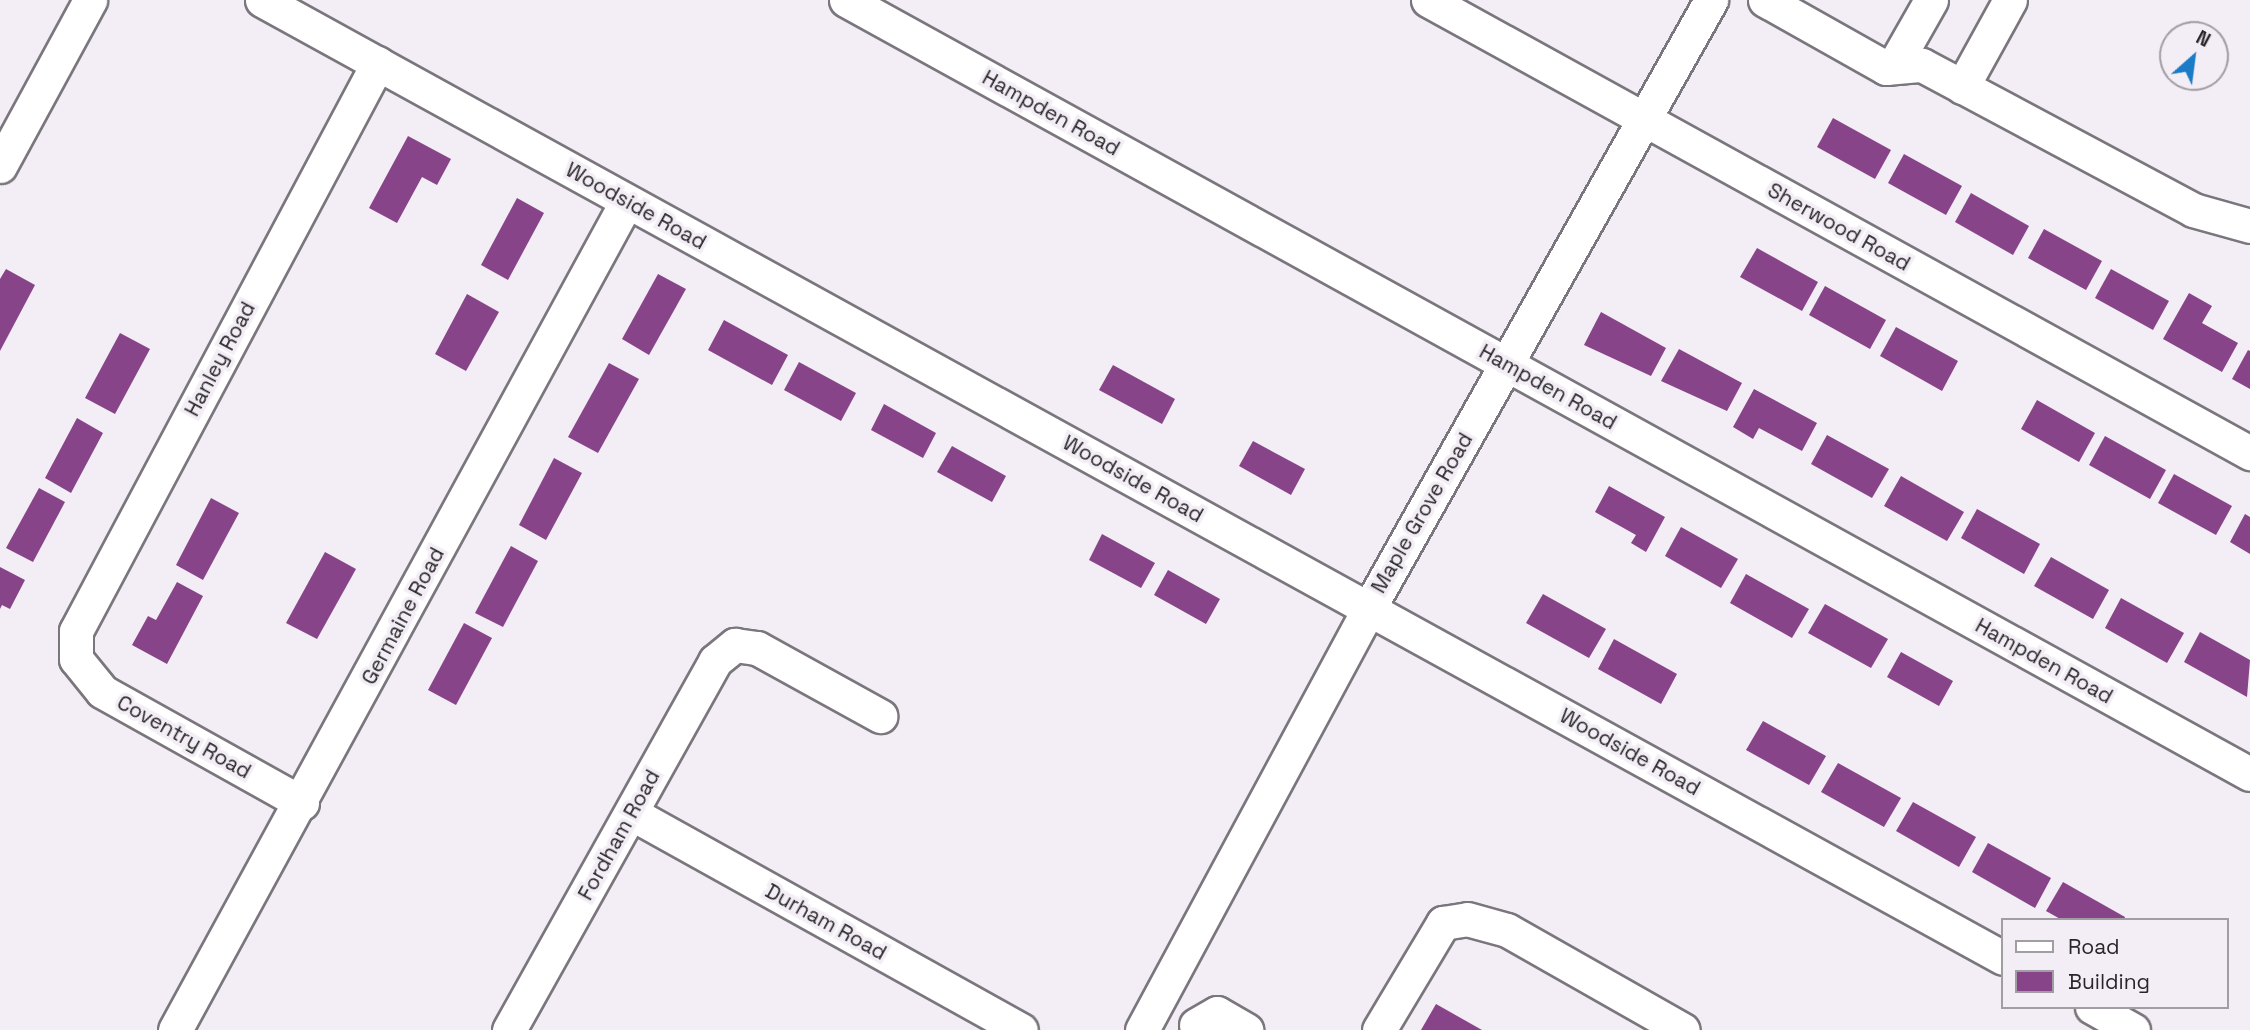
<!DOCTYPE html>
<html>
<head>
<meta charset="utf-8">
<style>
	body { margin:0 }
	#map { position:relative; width:2250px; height:1030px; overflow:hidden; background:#f3edf5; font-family:"Space Grotesk",sans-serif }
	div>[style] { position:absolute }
	.building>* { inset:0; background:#848 }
	.roads { filter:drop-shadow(2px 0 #7b767d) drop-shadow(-2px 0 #7b767d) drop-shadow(0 2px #7b767d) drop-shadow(0 -2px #7b767d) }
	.minor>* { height:33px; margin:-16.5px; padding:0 16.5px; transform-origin:16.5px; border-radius:16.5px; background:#fff }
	span { translate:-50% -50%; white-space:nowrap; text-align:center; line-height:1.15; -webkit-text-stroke:7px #f3edf5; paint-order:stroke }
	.street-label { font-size:21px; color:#282629 }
	.legend { position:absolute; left:2001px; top:918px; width:228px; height:91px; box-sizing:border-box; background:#f3edf5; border:2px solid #a29da3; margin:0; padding:9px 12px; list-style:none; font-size:21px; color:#282629 }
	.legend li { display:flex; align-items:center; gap:14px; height:35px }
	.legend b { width:35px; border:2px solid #a29da3 }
	.north { position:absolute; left:2159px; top:21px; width:70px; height:70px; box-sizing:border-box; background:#f3edf5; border:2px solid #a29da3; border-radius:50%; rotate:28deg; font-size:19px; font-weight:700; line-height:28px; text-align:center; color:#282629 }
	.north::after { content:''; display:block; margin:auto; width:24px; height:32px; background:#1c7bc7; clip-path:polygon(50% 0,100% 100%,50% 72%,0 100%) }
</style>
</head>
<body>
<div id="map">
	<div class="building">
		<div style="clip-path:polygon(1833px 118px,1891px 150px,1875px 179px,1817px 147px)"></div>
		<div style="clip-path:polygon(408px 136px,451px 159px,437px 185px,422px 177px,397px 223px,369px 208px)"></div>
		<div style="clip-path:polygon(1904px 154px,1962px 186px,1946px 215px,1888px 183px)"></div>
		<div style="clip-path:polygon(1971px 193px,2029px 226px,2013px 255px,1955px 222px)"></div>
		<div style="clip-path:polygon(517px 198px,544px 213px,508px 280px,481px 265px)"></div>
		<div style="clip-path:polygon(2044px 229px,2102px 261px,2086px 290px,2028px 258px)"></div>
		<div style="clip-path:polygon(1757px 248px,1818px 282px,1802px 311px,1740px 277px)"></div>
		<div style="clip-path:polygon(6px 269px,35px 285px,0 351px,0 279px)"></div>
		<div style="clip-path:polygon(2111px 269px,2169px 301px,2153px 330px,2095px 298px)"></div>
		<div style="clip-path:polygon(658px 274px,686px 289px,649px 355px,622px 339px)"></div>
		<div style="clip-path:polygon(1825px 286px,1886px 320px,1870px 349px,1809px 315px)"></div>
		<div style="clip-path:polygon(2189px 293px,2212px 306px,2202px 323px,2238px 343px,2222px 372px,2163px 339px)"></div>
		<div style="clip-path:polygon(467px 294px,499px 312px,466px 371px,435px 354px)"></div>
		<div style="clip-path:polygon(1601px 312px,1666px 348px,1651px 376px,1584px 345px)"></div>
		<div style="clip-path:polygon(724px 320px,788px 355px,772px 385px,708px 350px)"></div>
		<div style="clip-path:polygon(1896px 327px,1958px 361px,1942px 391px,1880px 356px)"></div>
		<div style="clip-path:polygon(120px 333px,150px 349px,115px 414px,85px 398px)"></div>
		<div style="clip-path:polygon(1679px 349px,1742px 383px,1727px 411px,1661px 381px)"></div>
		<div style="clip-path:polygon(2248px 350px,2250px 351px,2250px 389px,2232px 379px)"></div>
		<div style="clip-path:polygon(799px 362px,856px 393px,841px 421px,784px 390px)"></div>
		<div style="clip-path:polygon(609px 363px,639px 379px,598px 453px,568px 437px)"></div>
		<div style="clip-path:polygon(1113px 365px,1175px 399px,1162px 424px,1099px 390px)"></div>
		<div style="clip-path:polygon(1754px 389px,1817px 423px,1802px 451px,1759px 428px,1753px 439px,1733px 427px)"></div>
		<div style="clip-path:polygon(2037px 400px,2095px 433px,2079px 462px,2021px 429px)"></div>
		<div style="clip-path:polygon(884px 404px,936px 433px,923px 458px,871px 430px)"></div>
		<div style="clip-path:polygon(77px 418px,103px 433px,71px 493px,45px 478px)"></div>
		<div style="clip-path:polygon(1827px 435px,1889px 469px,1872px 498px,1811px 464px)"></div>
		<div style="clip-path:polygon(2105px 436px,2166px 470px,2150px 499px,2089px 465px)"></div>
		<div style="clip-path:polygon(1253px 441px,1305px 469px,1291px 495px,1239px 466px)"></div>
		<div style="clip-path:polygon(952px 446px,1006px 476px,992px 502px,937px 472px)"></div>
		<div style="clip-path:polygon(554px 458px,582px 473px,546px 540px,519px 525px)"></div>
		<div style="clip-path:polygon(2174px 474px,2232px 506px,2216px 535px,2158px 503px)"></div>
		<div style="clip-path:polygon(1901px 476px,1964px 512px,1947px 541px,1884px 506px)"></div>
		<div style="clip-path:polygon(1609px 486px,1665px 517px,1646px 552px,1631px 543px,1636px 535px,1595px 512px)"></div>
		<div style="clip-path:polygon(39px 488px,65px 502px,33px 562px,6px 548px)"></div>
		<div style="clip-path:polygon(211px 498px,239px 513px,203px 580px,176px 565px)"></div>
		<div style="clip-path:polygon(1977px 509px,2040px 544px,2024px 574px,1961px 538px)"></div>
		<div style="clip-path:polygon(2245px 514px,2250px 517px,2250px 554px,2230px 542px)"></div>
		<div style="clip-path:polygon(1681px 527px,1738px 559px,1721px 588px,1665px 556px)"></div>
		<div style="clip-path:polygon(1102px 534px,1155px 563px,1141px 588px,1089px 560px)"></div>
		<div style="clip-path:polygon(511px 546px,538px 561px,503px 627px,475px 613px)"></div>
		<div style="clip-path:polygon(325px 552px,356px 569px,317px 639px,286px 623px)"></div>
		<div style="clip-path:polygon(2051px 557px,2109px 590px,2093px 619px,2034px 586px)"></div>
		<div style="clip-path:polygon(0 567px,25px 580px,10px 609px,2px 605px,0 609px)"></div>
		<div style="clip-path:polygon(1168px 570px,1220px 599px,1206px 624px,1154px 595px)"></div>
		<div style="clip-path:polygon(1746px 574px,1809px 609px,1792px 638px,1730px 603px)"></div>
		<div style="clip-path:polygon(177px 582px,203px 596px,167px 664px,132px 645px,148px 616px,156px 620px)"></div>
		<div style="clip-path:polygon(1543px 594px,1606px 629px,1589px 658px,1526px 623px)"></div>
		<div style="clip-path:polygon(2121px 598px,2184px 633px,2167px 663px,2105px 628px)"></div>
		<div style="clip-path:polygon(1825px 604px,1888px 639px,1871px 668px,1808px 633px)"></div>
		<div style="clip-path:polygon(464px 623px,492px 638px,456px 705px,428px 690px)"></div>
		<div style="clip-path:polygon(2200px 632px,2250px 660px,2247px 697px,2184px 662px)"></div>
		<div style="clip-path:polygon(1614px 639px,1677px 674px,1661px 704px,1598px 669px)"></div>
		<div style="clip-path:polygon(1901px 652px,1953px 681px,1939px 706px,1887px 677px)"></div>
		<div style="clip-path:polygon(1763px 721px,1826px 756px,1809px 785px,1746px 750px)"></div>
		<div style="clip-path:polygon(1838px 763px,1901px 798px,1884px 827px,1821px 792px)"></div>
		<div style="clip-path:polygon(1913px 802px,1976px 837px,1959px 867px,1896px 831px)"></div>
		<div style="clip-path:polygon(1988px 843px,2051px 878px,2035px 908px,1972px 872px)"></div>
		<div style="clip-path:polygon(2063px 882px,2125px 917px,2124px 920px,2062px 920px,2046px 911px)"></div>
		<div style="clip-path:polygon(1436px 1004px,1482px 1030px,1421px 1030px)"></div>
	</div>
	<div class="roads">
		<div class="minor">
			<div style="left:262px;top:0;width:1987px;rotate:28.82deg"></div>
			<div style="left:846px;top:0;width:1603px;rotate:28.87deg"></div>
			<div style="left:1428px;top:0;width:939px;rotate:28.86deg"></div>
			<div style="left:1765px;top:0;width:139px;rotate:29.3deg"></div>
			<div style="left:1886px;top:68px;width:36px;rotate:-5deg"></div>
			<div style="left:1922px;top:65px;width:307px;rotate:28.1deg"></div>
			<div style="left:2193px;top:210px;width:59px;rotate:15.7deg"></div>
			<div style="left:1893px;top:67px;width:77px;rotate:-60.4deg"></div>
			<div style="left:1962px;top:87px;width:99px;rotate:-61.1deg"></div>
			<div style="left:0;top:166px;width:189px;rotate:-61.5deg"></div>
			<div style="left:302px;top:803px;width:229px;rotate:-150.8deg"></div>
			<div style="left:102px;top:691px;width:41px;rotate:-129.1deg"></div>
			<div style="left:76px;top:659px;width:28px;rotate:-90deg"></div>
			<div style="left:76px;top:631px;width:643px;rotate:-62deg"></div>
			<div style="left:631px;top:813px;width:446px;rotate:29.1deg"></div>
			<div style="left:2092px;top:1007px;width:47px;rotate:29.3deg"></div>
			<div style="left:1196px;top:1025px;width:24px;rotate:-30deg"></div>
			<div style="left:1217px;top:1013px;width:34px;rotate:30deg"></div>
			<div style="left:175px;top:1030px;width:944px;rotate:-61.4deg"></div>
			<div style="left:509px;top:1030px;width:423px;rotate:-60.8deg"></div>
			<div style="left:715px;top:661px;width:26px;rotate:-39deg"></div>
			<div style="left:735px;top:645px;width:22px;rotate:8deg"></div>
			<div style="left:757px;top:648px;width:141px;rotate:28.9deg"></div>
			<div style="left:1142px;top:1030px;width:479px;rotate:-61.7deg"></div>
			<div style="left:1369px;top:608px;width:698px;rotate:-60.64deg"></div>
			<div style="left:1379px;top:1030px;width:125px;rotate:-59.1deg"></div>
			<div style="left:1443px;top:923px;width:24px;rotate:-9deg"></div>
			<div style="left:1467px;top:919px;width:41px;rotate:15.4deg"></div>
			<div style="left:1507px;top:930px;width:202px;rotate:29.6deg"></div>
		</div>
	</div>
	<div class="street-label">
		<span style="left:1051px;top:113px;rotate:29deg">Hampden Road</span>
		<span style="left:636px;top:206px;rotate:29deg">Woodside Road</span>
		<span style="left:1839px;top:227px;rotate:29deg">Sherwood Road</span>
		<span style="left:220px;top:359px;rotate:-62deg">Hanley Road</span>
		<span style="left:1548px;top:387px;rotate:29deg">Hampden Road</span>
		<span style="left:1133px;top:479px;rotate:29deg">Woodside Road</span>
		<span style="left:1422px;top:513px;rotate:-60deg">Maple Grove Road</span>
		<span style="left:403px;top:616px;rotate:-62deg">Germaine Road</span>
		<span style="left:2044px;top:661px;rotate:29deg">Hampden Road</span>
		<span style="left:184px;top:737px;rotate:29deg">Coventry Road</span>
		<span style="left:1630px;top:752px;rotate:29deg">Woodside Road</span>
		<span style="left:619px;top:835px;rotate:-61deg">Fordham Road</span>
		<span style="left:826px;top:922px;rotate:29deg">Durham Road</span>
	</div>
	<ul class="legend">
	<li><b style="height:9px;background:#fff"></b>Road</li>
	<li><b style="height:19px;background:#848"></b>Building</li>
	</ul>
	<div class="north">N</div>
</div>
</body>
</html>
